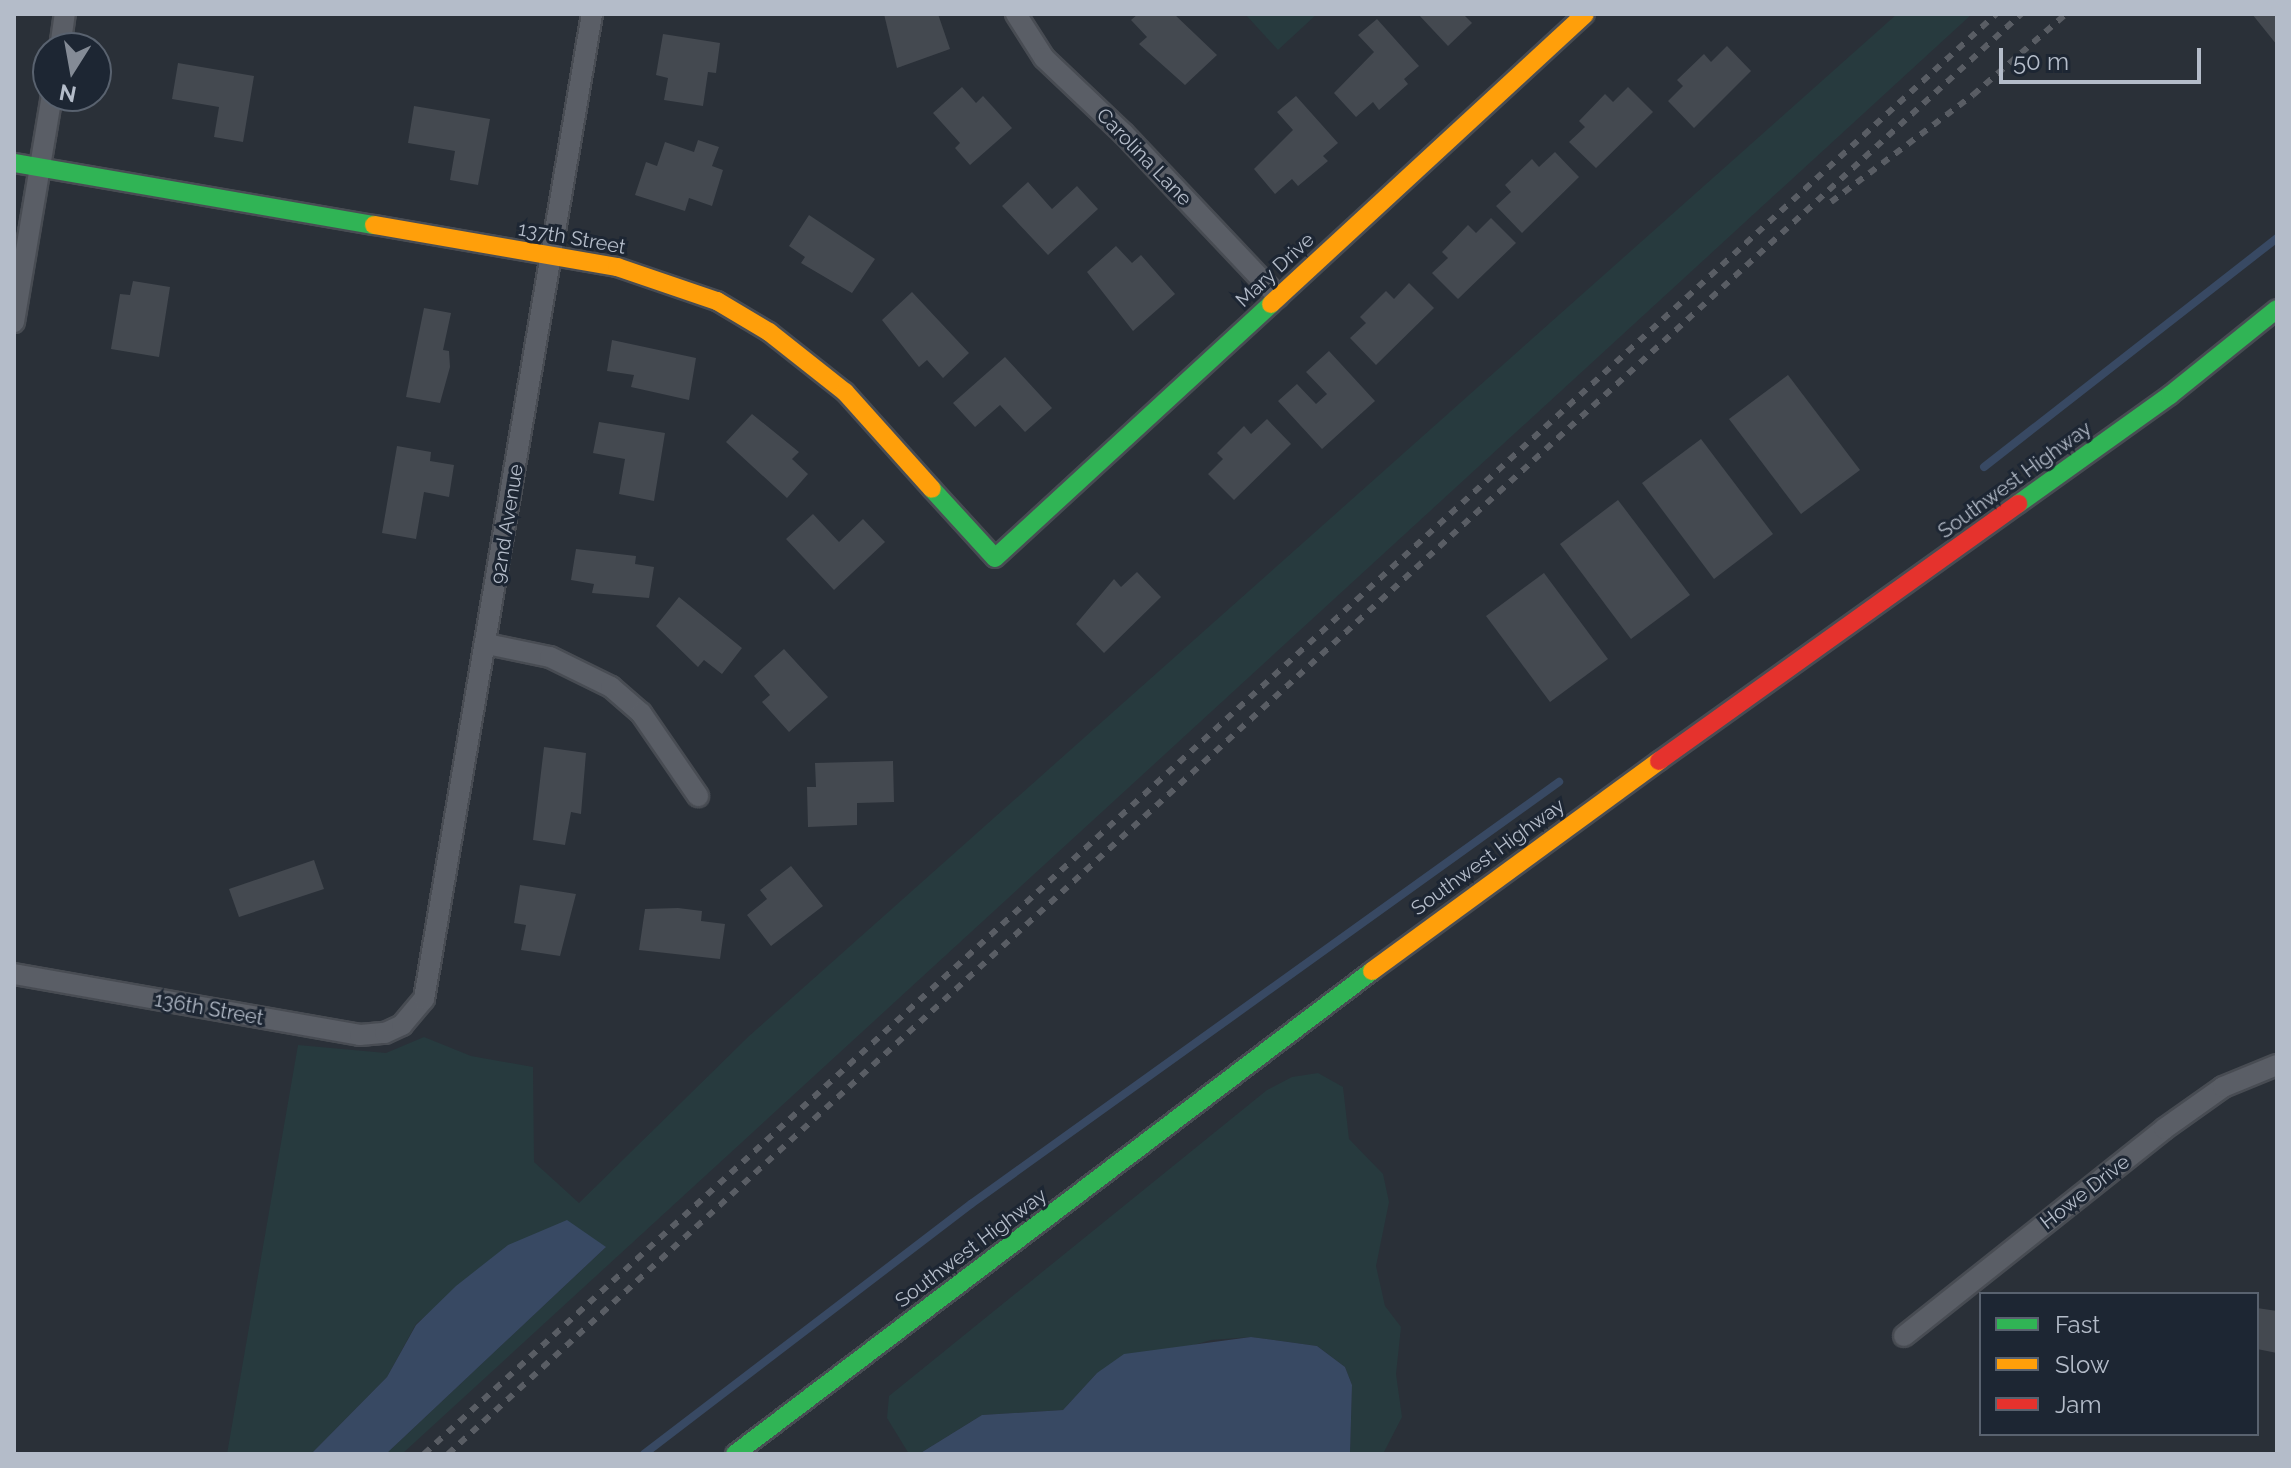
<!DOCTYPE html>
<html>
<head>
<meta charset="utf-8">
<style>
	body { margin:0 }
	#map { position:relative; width:2291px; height:1468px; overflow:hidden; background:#2a3038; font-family:Raleway,sans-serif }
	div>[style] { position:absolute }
	.green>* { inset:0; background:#273a3e }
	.water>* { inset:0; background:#384963 }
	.stream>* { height:8px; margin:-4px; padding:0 4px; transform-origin:4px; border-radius:4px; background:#384963 }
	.building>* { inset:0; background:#444950 }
	.roads { filter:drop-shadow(2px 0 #484c53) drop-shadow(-2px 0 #484c53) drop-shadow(0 2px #484c53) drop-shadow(0 -2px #484c53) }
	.street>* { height:20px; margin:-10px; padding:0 10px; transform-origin:10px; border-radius:10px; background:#5a5e66 }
	.fast>* { height:18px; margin:-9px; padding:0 9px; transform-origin:9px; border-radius:9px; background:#30b455 }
	.slow>* { height:18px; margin:-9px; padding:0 9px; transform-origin:9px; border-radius:9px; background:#ff9f0a }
	.jam>* { height:18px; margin:-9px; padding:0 9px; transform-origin:9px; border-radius:9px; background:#e5322d }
	.rail>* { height:6px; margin-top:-3px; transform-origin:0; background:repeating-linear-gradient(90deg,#595d64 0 8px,transparent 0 16px) }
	span { translate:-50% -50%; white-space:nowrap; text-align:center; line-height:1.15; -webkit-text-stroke:6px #1d2633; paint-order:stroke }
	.street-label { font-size:20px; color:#b4bcc9 }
	.frame { position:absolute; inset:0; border:16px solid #b4bcc9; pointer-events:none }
	.legend { position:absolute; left:1979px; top:1292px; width:280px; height:144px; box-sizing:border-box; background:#1d2633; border:2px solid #59626f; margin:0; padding:10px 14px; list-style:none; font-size:24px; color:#b4bcc9 }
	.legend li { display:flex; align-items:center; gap:16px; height:40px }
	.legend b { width:40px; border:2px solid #59626f }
	.north { position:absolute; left:32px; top:32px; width:80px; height:80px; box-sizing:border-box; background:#1d2633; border:2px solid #59626f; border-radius:50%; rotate:191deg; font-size:22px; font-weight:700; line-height:32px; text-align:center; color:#b4bcc9 }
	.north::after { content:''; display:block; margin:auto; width:28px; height:36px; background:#848b96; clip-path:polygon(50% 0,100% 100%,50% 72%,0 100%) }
	.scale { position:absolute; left:1999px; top:48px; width:202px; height:36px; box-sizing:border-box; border:4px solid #b4bcc9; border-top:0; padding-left:10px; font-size:24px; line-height:28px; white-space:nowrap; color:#b4bcc9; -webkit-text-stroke:6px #1d2633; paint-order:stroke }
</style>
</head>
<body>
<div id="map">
	<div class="green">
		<div style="clip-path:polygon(1245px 14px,1317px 14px,1278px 50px)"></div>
		<div style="clip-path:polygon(1897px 14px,1972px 14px,402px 1454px,386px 1454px,605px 1248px,508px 1245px,416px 1324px,387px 1377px,311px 1454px,227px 1454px,298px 1045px,386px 1053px,424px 1037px,471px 1056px,533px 1067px,534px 1162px,579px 1203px,748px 1037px)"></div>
		<div style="clip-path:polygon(1318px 1073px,1343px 1087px,1349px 1139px,1383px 1174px,1389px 1202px,1376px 1266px,1385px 1306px,1401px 1327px,1396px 1374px,1402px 1417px,1383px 1454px,1350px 1454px,1352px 1385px,1345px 1367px,1317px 1346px,1251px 1337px,1211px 1340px,1097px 1373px,1063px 1410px,982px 1415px,919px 1454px,909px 1454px,887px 1418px,889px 1396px,1267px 1090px,1292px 1077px)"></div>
	</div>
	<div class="water">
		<div style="clip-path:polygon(567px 1220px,606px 1247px,386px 1454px,311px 1454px,387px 1377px,416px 1325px,456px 1286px,508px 1245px)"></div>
		<div style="clip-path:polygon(1251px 1337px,1317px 1346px,1345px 1367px,1352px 1385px,1350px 1454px,919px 1454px,982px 1415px,1063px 1410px,1097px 1373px,1124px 1354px)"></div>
	</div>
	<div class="stream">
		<div style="left:1984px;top:467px;width:372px;rotate:-38deg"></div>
		<div style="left:644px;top:1454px;width:412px;rotate:-37.4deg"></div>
		<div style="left:971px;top:1204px;width:724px;rotate:-35.67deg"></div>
	</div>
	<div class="building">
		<div style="clip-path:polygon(884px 14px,938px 14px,950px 49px,897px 68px)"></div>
		<div style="clip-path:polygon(1138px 14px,1174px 14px,1217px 55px,1185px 85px,1139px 44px,1147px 37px,1131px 20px)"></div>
		<div style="clip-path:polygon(1418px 14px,1463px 14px,1472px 23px,1448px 46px)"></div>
		<div style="clip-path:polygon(2252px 14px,2277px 14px,2277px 45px)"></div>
		<div style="clip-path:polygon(1377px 19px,1419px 66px,1404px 79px,1408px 84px,1379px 110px,1373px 102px,1356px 117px,1334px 93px,1374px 52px,1358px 35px)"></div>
		<div style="clip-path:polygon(663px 34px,720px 43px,716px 73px,708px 72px,703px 106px,664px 100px,668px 78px,656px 75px)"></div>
		<div style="clip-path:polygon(1727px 46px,1751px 71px,1694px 128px,1668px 101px,1683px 86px,1677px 80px,1704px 54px,1711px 62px)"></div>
		<div style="clip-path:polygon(178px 63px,254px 76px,243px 142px,214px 137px,219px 107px,172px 99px)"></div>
		<div style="clip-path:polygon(962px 87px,976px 103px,983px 96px,1012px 128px,970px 165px,955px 148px,960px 143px,933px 113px)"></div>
		<div style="clip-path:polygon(1628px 87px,1653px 112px,1596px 168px,1569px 142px,1585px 127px,1579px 121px,1605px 94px,1613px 102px)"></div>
		<div style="clip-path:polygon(1296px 96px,1338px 143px,1323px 156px,1328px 161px,1298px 186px,1292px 179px,1275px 194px,1254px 169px,1293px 130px,1277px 112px)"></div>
		<div style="clip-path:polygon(414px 106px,490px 119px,478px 185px,450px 180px,455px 151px,408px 143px)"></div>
		<div style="clip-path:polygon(698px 140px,719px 147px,712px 166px,723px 170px,712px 206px,689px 198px,685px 211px,635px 195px,646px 162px,657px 166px,665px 142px,694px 152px)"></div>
		<div style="clip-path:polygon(1555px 152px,1579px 177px,1522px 233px,1496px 206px,1511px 192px,1505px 185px,1532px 159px,1539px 167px)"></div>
		<div style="clip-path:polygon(1028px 182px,1052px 209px,1077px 186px,1098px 209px,1048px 255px,1002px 206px)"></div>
		<div style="clip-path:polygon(809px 215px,875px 259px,852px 293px,801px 263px,805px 257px,789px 246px)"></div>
		<div style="clip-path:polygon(1491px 218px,1516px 243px,1458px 299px,1432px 273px,1448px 258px,1442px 252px,1468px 225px,1476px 233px)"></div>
		<div style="clip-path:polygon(1116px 246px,1132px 263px,1141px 255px,1175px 294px,1133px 331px,1087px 272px)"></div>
		<div style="clip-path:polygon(133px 281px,170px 287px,159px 357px,111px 349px,120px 294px,130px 295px)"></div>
		<div style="clip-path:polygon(1409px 283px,1434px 308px,1376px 365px,1350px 338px,1366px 323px,1360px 317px,1386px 291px,1394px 299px)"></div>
		<div style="clip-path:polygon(912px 292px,969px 353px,943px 378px,927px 360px,919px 367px,882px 320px)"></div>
		<div style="clip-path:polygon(424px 308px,451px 313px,443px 350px,449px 351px,450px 367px,440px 403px,406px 397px)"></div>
		<div style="clip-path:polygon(612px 340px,696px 358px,689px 400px,631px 387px,634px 375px,607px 371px)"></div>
		<div style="clip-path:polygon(1329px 351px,1375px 401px,1322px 449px,1278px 401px,1297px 384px,1316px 404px,1327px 394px,1306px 372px)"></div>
		<div style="clip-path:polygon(1005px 357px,1052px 408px,1025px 432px,1000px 405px,975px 427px,953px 403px)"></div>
		<div style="clip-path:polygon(1788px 375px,1860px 470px,1801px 514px,1729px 419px)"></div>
		<div style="clip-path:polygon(752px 414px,799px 452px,792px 459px,808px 474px,787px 498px,726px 442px)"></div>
		<div style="clip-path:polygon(1267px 419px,1291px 444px,1234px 500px,1208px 474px,1223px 459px,1217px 453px,1244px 426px,1251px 434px)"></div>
		<div style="clip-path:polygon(599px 422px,665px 433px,654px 501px,619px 494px,625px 459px,593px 453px)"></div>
		<div style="clip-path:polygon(1701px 439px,1773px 534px,1714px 579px,1642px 483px)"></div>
		<div style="clip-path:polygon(397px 446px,431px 452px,430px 461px,454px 465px,449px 497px,424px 492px,416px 539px,382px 533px)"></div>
		<div style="clip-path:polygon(1618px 500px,1690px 595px,1631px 639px,1560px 544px)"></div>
		<div style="clip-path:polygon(813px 514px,839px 542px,863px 519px,885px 542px,834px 590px,786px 539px)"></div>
		<div style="clip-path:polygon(576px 549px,636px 556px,635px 564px,654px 567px,649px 598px,592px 593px,594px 584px,571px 580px)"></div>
		<div style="clip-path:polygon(1137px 572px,1161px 597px,1104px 653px,1076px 624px,1114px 579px,1121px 587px)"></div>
		<div style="clip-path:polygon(1544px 573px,1608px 659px,1550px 702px,1486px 616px)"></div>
		<div style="clip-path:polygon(679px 597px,742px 648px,722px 674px,704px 660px,698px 667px,656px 626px)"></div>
		<div style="clip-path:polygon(784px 649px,828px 697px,789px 732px,762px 702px,770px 695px,754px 676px)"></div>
		<div style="clip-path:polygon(544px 747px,586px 753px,581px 814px,571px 812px,565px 845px,533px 840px)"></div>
		<div style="clip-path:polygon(893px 761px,894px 802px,857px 803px,857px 825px,808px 827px,807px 787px,816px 787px,815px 763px)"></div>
		<div style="clip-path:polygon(314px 860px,324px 889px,239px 917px,229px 889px)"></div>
		<div style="clip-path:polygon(791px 866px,823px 906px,771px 946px,747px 915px,767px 899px,760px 890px)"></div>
		<div style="clip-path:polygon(520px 885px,576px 894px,560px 956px,521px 950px,526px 925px,514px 923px)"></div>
		<div style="clip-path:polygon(678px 908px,702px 911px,701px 921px,725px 924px,720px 959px,639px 950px,645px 909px)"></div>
		<div style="clip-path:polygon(2257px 1308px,2277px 1311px,2277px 1353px,2257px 1349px)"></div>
	</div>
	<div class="roads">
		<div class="street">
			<div style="left:1016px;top:14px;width:52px;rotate:57.5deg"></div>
			<div style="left:1044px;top:58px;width:110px;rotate:43.5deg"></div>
			<div style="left:1124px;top:134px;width:224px;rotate:46.6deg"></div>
			<div style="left:60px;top:48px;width:34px;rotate:-82deg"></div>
			<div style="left:14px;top:322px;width:229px;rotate:-80.5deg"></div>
			<div style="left:487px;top:644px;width:64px;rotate:11.7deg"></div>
			<div style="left:550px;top:657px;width:68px;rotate:26.2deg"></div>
			<div style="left:611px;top:687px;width:40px;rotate:41deg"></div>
			<div style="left:641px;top:713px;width:101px;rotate:55.5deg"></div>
			<div style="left:14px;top:974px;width:351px;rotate:10deg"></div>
			<div style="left:360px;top:1035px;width:25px;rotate:-5deg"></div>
			<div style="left:385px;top:1033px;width:19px;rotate:-25deg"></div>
			<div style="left:402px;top:1025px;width:34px;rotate:-50deg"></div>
			<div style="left:424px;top:999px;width:999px;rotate:-80.32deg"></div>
			<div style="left:1904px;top:1336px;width:332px;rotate:-38.5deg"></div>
			<div style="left:2164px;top:1129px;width:72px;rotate:-35.4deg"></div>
			<div style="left:2223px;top:1087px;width:58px;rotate:-22.2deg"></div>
		</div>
		<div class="fast">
			<div style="left:14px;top:163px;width:365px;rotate:9.8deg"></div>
			<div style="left:932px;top:489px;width:93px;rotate:47.6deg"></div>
			<div style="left:995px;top:558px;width:375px;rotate:-42.6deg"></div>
			<div style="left:2018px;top:504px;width:187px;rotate:-35.6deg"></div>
			<div style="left:2170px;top:395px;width:137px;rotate:-38.8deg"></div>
			<div style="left:735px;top:1454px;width:799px;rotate:-37.17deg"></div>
		</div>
		<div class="slow">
			<div style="left:374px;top:225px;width:247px;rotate:9.8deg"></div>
			<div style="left:617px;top:267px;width:106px;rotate:18.8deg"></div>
			<div style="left:717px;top:301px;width:61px;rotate:30.8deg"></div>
			<div style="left:769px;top:332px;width:97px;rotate:38.3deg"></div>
			<div style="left:845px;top:392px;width:130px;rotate:48.1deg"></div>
			<div style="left:1271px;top:304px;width:427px;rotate:-42.7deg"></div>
			<div style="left:1372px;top:971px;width:356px;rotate:-36.2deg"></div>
		</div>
		<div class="jam">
			<div style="left:1659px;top:761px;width:442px;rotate:-35.6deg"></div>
		</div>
	</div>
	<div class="rail">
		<div style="left:1831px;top:202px;width:178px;rotate:-37deg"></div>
		<div style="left:1973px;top:95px;width:123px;rotate:-41.1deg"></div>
		<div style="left:424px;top:1454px;width:2132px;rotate:-42.49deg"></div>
		<div style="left:448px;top:1454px;width:2133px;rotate:-42.47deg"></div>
	</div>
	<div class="street-label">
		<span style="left:1144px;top:157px;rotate:46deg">Carolina Lane</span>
		<span style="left:572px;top:238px;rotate:10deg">137th Street</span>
		<span style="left:1275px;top:270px;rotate:-43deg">Mary Drive</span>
		<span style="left:2015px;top:480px;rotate:-36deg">Southwest Highway</span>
		<span style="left:507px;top:524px;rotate:-81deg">92nd Avenue</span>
		<span style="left:1488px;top:857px;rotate:-36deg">Southwest Highway</span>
		<span style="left:209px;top:1009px;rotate:10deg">136th Street</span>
		<span style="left:2085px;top:1192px;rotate:-38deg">Howe Drive</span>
		<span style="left:971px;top:1248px;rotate:-37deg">Southwest Highway</span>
	</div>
	<div class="frame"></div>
	<ul class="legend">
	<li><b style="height:10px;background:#30b455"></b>Fast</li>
	<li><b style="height:10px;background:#ff9f0a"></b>Slow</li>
	<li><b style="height:10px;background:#e5322d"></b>Jam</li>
	</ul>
	<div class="north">N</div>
	<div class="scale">50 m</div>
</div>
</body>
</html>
